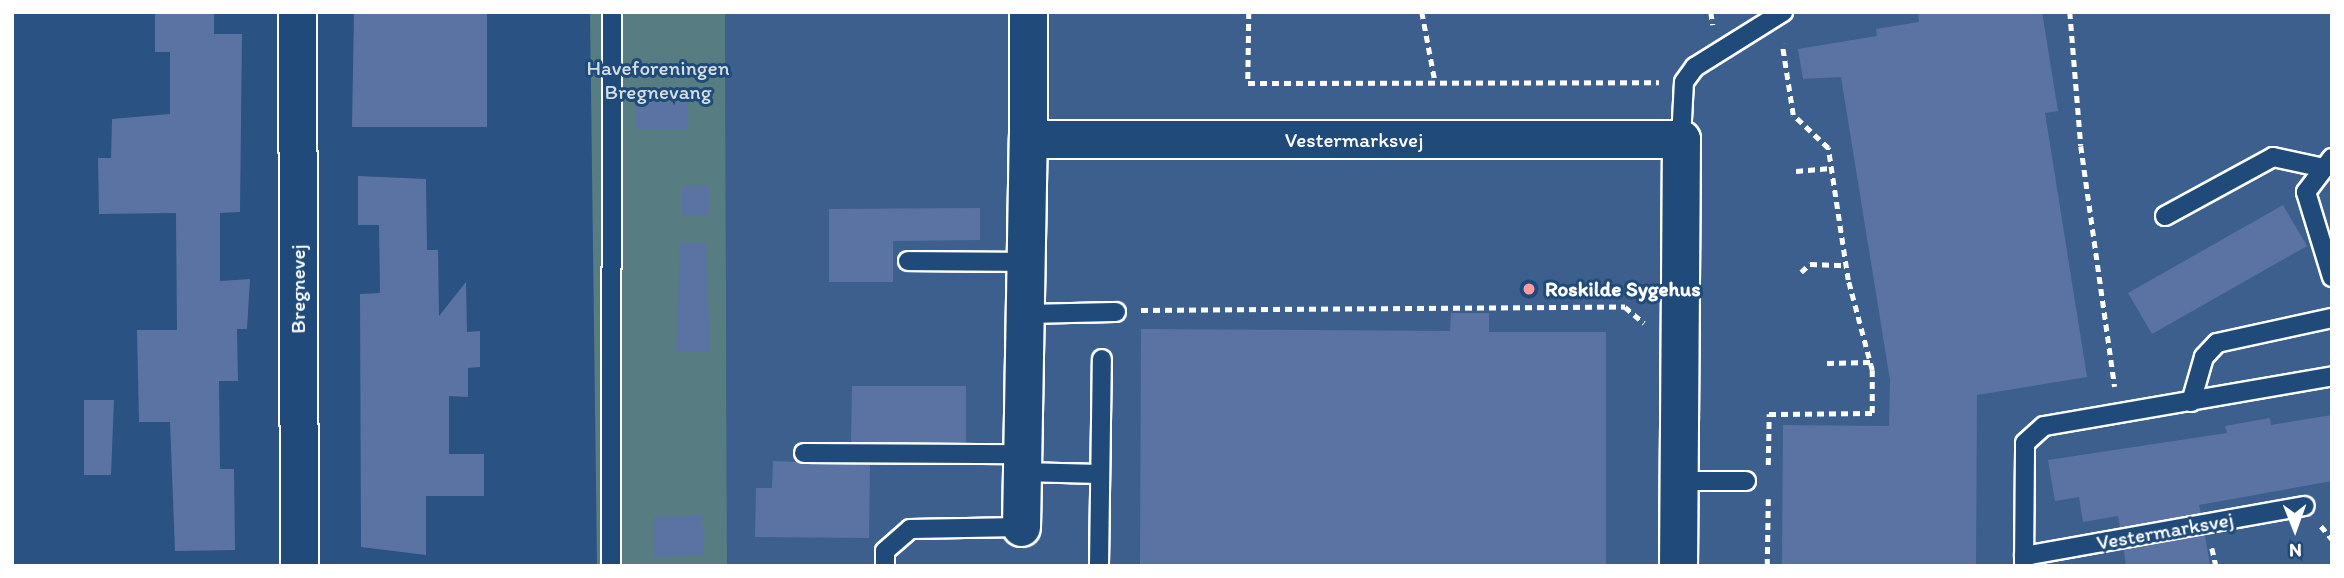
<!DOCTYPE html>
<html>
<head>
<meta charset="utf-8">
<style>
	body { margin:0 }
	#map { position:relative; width:2344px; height:578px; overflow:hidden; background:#2a5282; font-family:Itim,sans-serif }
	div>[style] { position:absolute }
	.built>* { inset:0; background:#3d5f8e }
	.green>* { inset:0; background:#577c81 }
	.building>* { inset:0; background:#5b73a3 }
	.path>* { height:4.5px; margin-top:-2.25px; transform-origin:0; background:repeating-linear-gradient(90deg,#fff 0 7px,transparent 0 12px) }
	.roads { filter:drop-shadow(2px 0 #fff) drop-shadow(-2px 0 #fff) drop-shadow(0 2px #fff) drop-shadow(0 -2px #fff) }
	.lane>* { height:18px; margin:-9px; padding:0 9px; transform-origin:9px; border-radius:9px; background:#1f4a7a }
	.street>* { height:37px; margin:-18.5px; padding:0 18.5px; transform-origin:18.5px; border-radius:18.5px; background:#1f4a7a }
	.dots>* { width:19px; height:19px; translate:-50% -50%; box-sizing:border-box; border:4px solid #1f4a7a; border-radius:50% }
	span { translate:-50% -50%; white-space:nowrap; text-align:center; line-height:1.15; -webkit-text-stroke:6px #1f4a7a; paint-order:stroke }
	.park-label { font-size:21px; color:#d5dee0 }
	.street-label { font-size:21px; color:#fff }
	.poi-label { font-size:21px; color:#fff; font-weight:700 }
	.left { translate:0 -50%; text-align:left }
	.frame { position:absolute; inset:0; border:14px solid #fff; pointer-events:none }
	.north { position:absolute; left:2260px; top:494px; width:70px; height:70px; -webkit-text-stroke:5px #1f4a7a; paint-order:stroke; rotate:179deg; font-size:19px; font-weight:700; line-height:28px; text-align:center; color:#fff }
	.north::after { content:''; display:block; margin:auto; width:24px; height:32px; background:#fff; clip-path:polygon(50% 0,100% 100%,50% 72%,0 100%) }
</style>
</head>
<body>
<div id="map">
	<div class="built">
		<div style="clip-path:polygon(725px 12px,2332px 12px,2332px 566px,727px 566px)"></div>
	</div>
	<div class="green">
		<div style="clip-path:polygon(590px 12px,725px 12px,727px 566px,597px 566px)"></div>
	</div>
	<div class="building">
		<div style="clip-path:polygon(155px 12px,214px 12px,214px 34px,242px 34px,240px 212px,220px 213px,220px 281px,250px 279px,247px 329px,237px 329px,238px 381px,219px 381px,220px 469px,234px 469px,235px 550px,175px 551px,170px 422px,139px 422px,137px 330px,177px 330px,176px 213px,99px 214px,98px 158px,111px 158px,112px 119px,170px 114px,170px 52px,155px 52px)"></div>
		<div style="clip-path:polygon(354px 12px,487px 12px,487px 127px,352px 127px)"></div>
		<div style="clip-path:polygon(1918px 12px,2042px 12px,2058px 111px,2045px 113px,2087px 377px,1977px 395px,1976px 566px,1782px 566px,1783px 425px,1889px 426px,1890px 380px,1841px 77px,1803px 79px,1798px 49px,1877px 36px,1876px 29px,1919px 22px)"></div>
		<div style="clip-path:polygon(636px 102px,688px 102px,688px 129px,636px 129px)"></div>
		<div style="clip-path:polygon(358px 176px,426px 179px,427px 250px,438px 250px,439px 316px,466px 282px,467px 332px,480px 331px,480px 367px,468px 368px,468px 397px,449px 396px,449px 454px,484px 454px,484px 496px,426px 496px,426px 555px,361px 547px,360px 294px,380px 293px,379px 225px,358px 225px)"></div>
		<div style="clip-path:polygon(682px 186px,709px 186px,709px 215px,682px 216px)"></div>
		<div style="clip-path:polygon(2283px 205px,2307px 246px,2152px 334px,2128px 293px)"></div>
		<div style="clip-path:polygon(980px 208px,980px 240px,893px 241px,893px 282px,829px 282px,829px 209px)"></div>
		<div style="clip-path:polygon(680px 243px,706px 243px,710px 351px,676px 351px)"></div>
		<div style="clip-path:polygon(1451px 313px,1489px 313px,1489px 332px,1606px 332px,1606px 566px,1140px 566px,1141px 329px,1450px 331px)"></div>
		<div style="clip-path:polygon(852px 386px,966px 386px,966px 442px,851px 442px)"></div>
		<div style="clip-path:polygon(84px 400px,114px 400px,111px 475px,84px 475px)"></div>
		<div style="clip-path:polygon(2332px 415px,2332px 481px,2199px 505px,2201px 513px,2120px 527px,2118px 516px,2083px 522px,2079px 497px,2055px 501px,2048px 460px,2227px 433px,2225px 426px,2270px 418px,2271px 425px)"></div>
		<div style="clip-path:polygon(773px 461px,870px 465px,869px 538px,755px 537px,756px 488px,772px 488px)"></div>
		<div style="clip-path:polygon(702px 515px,704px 555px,654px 557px,653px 517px)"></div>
		<div style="clip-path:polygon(2205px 535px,2210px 566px,2126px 566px,2124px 550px)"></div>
	</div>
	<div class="path">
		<div style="left:1249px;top:12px;width:71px;rotate:90.8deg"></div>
		<div style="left:1248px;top:83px;width:411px;rotate:-0.1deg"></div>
		<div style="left:1422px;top:12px;width:70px;rotate:79.3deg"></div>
		<div style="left:1711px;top:12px;width:13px;rotate:81deg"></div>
		<div style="left:2070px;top:12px;width:134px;rotate:85.3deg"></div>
		<div style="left:2081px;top:146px;width:243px;rotate:82deg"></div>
		<div style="left:1796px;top:171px;width:35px;rotate:-5deg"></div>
		<div style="left:1801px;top:272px;width:12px;rotate:-42deg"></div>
		<div style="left:1810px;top:264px;width:35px;rotate:2deg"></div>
		<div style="left:1141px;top:310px;width:484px;rotate:-0.4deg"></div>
		<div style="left:1625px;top:307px;width:25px;rotate:40deg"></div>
		<div style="left:1827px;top:363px;width:43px;rotate:-1.3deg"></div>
		<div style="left:1768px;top:465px;width:51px;rotate:-88.9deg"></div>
		<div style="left:1769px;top:414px;width:103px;rotate:-0.6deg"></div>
		<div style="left:1872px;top:413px;width:43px;rotate:-90deg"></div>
		<div style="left:1872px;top:370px;width:93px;rotate:-104.9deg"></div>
		<div style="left:1848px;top:280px;width:134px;rotate:-98.6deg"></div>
		<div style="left:1828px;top:148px;width:48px;rotate:-136.7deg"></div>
		<div style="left:1793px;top:115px;width:72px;rotate:-98.8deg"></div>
		<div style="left:2321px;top:526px;width:17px;rotate:50deg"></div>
		<div style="left:2212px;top:548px;width:18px;rotate:77deg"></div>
		<div style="left:1767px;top:566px;width:67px;rotate:-89.1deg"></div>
	</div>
	<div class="roads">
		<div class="lane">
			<div style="left:1681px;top:139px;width:57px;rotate:-87deg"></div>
			<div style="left:1684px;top:82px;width:19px;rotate:-54deg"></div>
			<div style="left:1695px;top:67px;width:104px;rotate:-32deg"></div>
			<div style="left:2332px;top:158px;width:43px;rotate:127.4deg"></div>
			<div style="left:2306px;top:192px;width:89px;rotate:73deg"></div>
			<div style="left:2165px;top:216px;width:123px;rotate:-28.6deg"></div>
			<div style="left:2273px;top:157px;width:52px;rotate:12.2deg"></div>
			<div style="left:908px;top:261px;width:118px;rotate:0.5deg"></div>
			<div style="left:1026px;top:314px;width:90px;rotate:-1.3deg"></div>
			<div style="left:2191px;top:402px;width:47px;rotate:-73.9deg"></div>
			<div style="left:2204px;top:357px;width:19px;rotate:-47deg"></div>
			<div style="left:2217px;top:343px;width:118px;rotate:-12.3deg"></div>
			<div style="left:804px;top:453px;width:219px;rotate:0.3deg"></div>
			<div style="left:1022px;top:472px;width:78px;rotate:1.5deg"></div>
			<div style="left:1679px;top:481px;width:67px"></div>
			<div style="left:2024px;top:556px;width:285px;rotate:-10.1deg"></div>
			<div style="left:1099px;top:565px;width:206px;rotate:-89.2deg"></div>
			<div style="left:611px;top:566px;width:554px;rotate:-89.9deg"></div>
			<div style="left:885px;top:566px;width:15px;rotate:-90deg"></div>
			<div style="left:885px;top:551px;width:33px;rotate:-41deg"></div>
			<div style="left:910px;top:529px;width:111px;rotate:-1deg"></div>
			<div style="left:2024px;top:566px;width:123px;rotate:-89.5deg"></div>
			<div style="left:2025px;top:443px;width:25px;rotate:-42deg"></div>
			<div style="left:2044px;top:426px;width:292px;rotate:-9.8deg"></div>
		</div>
		<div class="street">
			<div style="left:297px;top:12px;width:554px;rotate:89.79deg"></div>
			<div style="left:1028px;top:12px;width:127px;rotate:90deg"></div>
			<div style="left:1028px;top:139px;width:653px"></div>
			<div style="left:1681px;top:139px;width:427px;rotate:90.4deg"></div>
			<div style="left:1021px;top:527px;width:388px;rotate:-89deg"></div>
		</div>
	</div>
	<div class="dots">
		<div style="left:1529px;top:289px;background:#ff9aa2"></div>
	</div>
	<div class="park-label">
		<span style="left:658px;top:80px">Haveforeningen<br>Bregnevang</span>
	</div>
	<div class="street-label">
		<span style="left:1354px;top:140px">Vestermarksvej</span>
		<span style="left:298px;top:289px;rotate:-90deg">Bregnevej</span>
		<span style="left:2165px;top:531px;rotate:-10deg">Vestermarksvej</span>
	</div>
	<div class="poi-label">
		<span class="left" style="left:1545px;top:289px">Roskilde Sygehus</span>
	</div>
	<div class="frame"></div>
	<div class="north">N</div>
</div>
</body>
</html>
